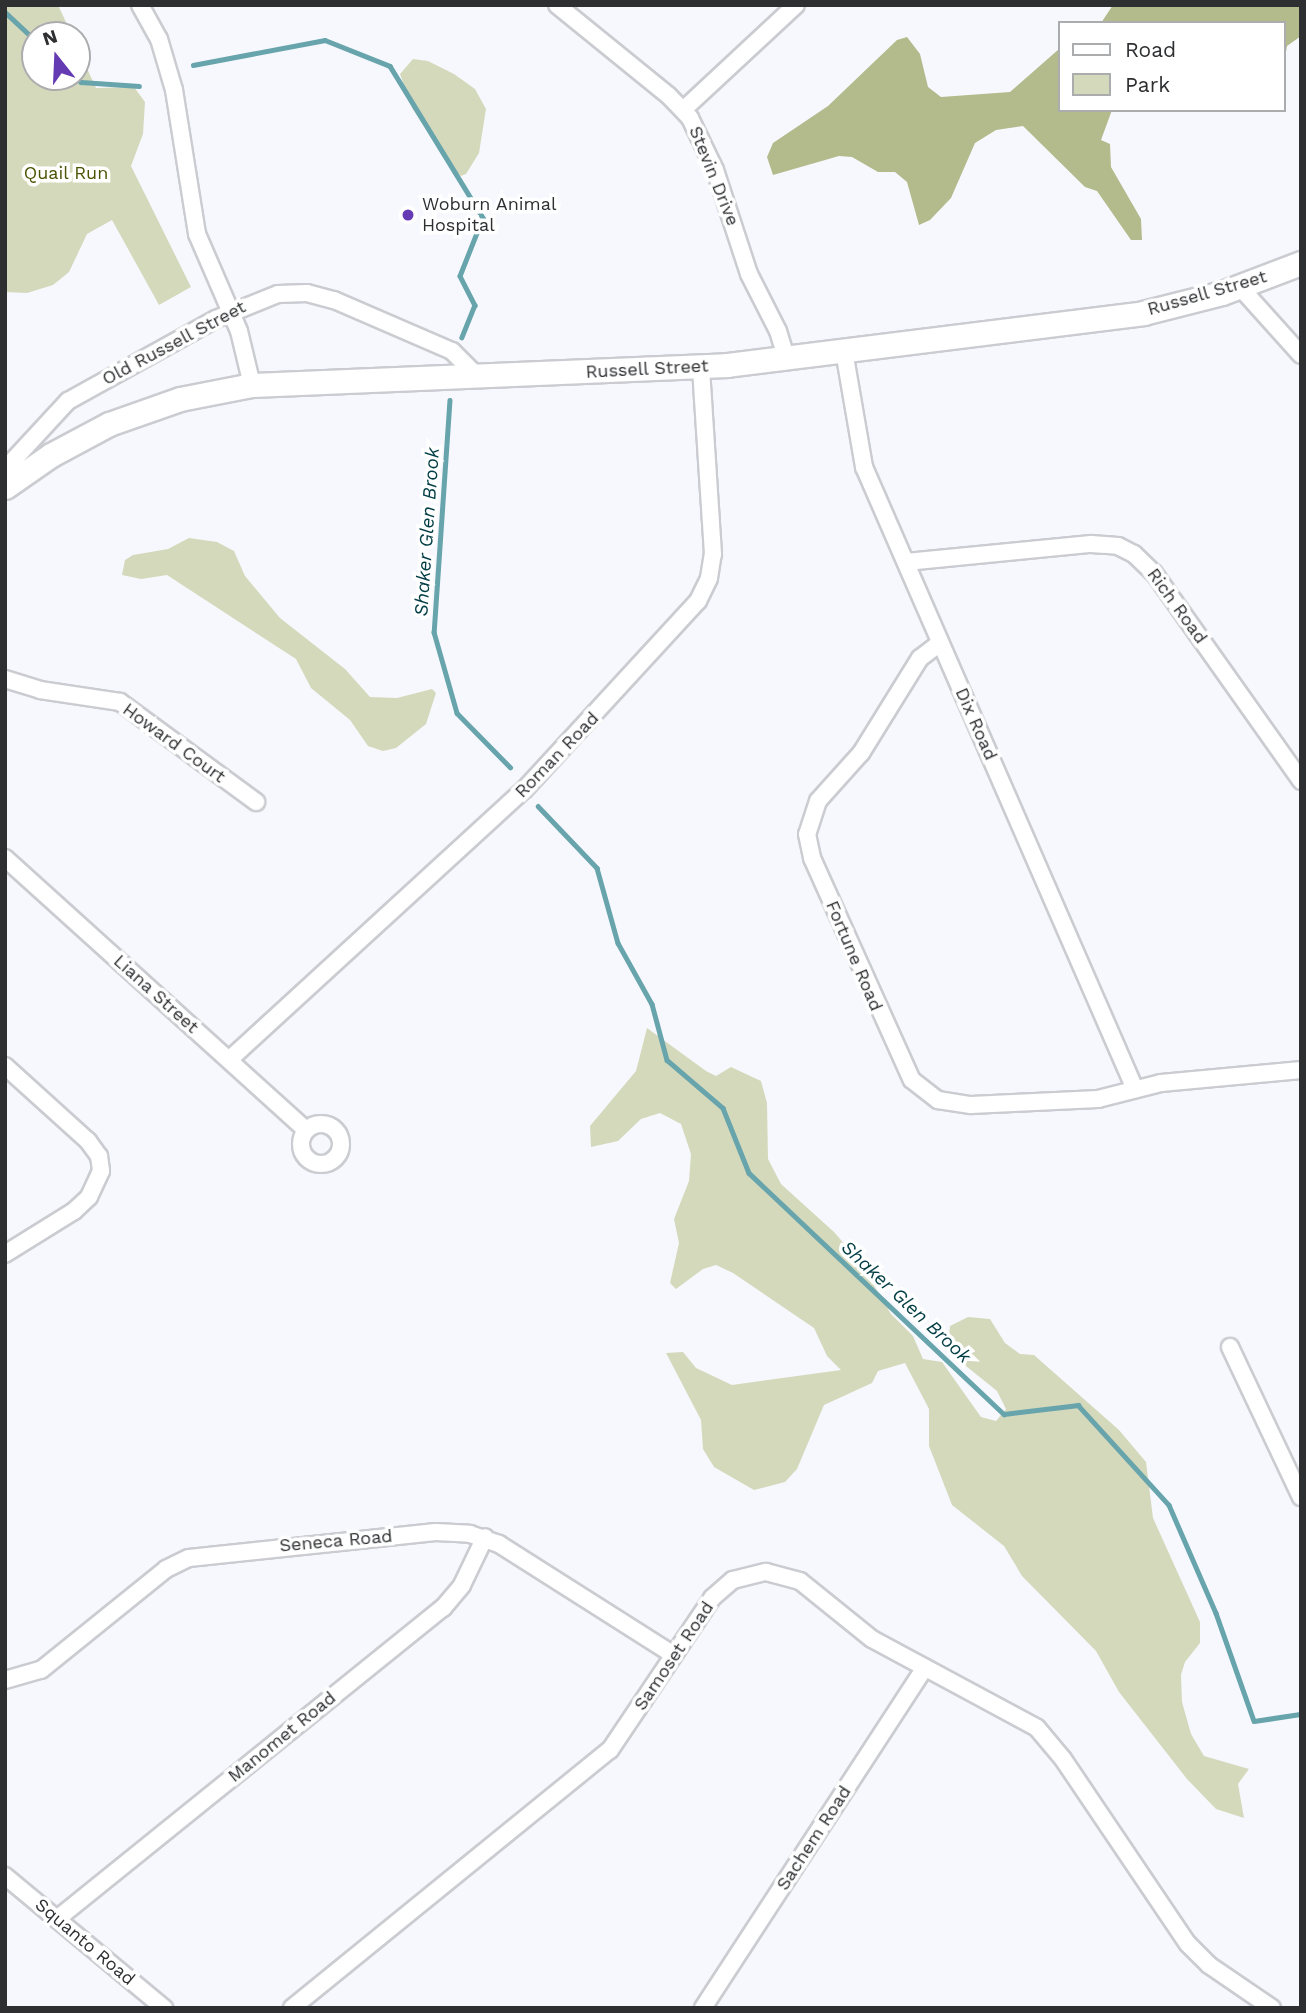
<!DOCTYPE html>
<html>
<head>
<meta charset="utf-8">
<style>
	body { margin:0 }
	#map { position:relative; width:1306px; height:2013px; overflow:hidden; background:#f7f8fd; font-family:"Work Sans",sans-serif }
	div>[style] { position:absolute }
	.green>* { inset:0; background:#d4d9bc }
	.forest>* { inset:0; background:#b3ba8c }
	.stream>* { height:4.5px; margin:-2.25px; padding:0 2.25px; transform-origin:2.25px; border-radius:2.25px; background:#67a4ac }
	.roads { filter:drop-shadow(2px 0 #cbccd1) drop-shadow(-2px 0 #cbccd1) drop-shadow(0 2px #cbccd1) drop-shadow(0 -2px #cbccd1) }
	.street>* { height:16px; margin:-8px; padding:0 8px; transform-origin:8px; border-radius:8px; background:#fff }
	.street>.ring { margin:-8px; padding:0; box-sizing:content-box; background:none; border:16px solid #fff; border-radius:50% }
	.secondary>* { height:23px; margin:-11.5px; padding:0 11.5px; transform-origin:11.5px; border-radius:11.5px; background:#fff }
	.dots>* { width:19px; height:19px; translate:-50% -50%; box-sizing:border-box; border:4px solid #fff; border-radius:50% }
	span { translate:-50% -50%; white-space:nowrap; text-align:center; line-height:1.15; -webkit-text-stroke:7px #fff; paint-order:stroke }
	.park-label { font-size:18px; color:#4c5303 }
	.street-label { font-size:18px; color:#2e2f31 }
	.poi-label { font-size:18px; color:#2e2f31 }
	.left { translate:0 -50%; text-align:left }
	.water-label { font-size:19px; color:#003d44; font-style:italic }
	.frame { position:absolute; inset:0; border:7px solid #2e2f31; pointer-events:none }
	.legend { position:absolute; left:1058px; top:21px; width:228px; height:91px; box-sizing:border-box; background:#fff; border:2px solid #abacad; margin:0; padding:9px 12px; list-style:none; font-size:21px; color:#2e2f31 }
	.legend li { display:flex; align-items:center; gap:14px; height:35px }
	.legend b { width:35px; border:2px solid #abacad }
	.north { position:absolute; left:21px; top:21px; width:70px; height:70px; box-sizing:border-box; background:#fff; border:2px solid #abacad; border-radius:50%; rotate:342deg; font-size:19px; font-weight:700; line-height:28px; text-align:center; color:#2e2f31 }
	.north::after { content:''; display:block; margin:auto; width:24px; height:32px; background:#643bb3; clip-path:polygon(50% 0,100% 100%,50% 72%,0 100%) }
</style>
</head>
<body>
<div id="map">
	<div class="green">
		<div style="clip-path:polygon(5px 5px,58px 5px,72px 35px,35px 35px,35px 77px,77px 77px,77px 47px,96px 88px,134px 87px,145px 102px,143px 134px,131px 166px,191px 287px,159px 305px,112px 220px,87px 234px,69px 272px,53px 285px,27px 293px,5px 292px)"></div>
		<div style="clip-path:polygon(413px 59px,428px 61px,454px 74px,475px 89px,486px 109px,479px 153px,466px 174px,461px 176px,450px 166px,412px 108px,400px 74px)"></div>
		<div style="clip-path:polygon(189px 538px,217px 542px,234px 551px,245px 576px,280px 618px,345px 669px,370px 697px,397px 698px,432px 689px,436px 693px,426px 724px,396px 748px,383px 751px,368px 746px,350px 720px,311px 688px,296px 659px,167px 575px,141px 579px,122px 575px,125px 560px,133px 555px,168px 549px)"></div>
		<div style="clip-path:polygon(647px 1028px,706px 1071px,716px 1076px,731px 1067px,761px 1081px,767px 1103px,768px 1159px,781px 1184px,834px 1232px,860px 1262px,891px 1314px,913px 1336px,923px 1359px,942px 1362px,981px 1417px,996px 1421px,1006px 1409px,997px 1391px,961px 1362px,948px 1344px,950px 1326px,968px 1317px,990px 1319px,1005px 1343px,1020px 1354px,1034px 1355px,1119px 1430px,1146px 1462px,1153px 1518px,1200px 1622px,1200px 1643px,1185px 1662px,1181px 1675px,1182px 1702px,1191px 1734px,1204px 1756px,1249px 1769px,1238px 1784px,1244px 1818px,1216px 1809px,1187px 1779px,1119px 1692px,1096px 1651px,1022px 1576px,1004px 1546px,952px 1505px,929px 1446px,929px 1409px,905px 1363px,878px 1371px,872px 1383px,824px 1405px,797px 1469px,785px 1482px,754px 1490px,714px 1467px,703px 1449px,701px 1420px,666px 1353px,683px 1352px,696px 1368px,732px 1385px,841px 1370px,827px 1356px,814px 1328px,733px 1273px,716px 1265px,703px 1269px,676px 1289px,670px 1283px,679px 1243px,674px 1219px,689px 1181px,691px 1154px,681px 1124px,660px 1113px,641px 1119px,618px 1141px,591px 1147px,590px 1126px,636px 1071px)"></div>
	</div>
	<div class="forest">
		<div style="clip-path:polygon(1113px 5px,1301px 5px,1301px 36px,1287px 46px,1283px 69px,1283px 23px,1101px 23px)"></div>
		<div style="clip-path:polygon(907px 37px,920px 54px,928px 87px,941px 97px,1010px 92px,1059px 49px,1059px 110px,1112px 110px,1101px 140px,1110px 144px,1111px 167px,1141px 219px,1142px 240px,1131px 240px,1097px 191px,1085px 187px,1023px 126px,996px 130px,975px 143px,951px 198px,930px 220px,919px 225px,907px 182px,895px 172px,878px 172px,852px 157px,839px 156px,773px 175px,767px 157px,773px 143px,828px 106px,897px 40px)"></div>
	</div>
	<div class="stream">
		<div style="left:5px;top:12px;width:41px;rotate:43deg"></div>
		<div style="left:193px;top:65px;width:134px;rotate:-10.7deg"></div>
		<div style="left:325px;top:40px;width:70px;rotate:21.8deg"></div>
		<div style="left:390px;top:66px;width:178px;rotate:58.5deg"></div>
		<div style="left:483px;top:218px;width:62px;rotate:111.6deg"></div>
		<div style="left:460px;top:276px;width:33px;rotate:63deg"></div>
		<div style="left:475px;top:305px;width:35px;rotate:112deg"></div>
		<div style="left:76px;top:77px;width:7px;rotate:45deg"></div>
		<div style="left:81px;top:82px;width:58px;rotate:3.9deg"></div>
		<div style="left:450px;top:400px;width:233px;rotate:93.9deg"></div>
		<div style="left:434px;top:632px;width:84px;rotate:74.1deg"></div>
		<div style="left:457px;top:713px;width:76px;rotate:45.5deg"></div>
		<div style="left:538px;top:806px;width:86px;rotate:46.4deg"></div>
		<div style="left:597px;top:868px;width:78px;rotate:74.4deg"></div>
		<div style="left:618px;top:943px;width:70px;rotate:60.9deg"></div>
		<div style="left:652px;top:1004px;width:58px;rotate:75deg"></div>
		<div style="left:667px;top:1060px;width:74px;rotate:40.6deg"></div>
		<div style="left:723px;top:1108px;width:70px;rotate:68.2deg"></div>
		<div style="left:749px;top:1173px;width:351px;rotate:43.4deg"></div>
		<div style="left:1004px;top:1414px;width:75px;rotate:-6.9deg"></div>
		<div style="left:1078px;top:1405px;width:135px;rotate:47.7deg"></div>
		<div style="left:1169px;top:1505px;width:118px;rotate:66.5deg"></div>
		<div style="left:1216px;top:1613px;width:114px;rotate:70.6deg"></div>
		<div style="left:1254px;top:1721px;width:48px;rotate:-8.5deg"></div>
	</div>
	<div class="roads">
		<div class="street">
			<div style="left:140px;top:5px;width:39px;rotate:61deg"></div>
			<div style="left:159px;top:39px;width:53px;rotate:73.6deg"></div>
			<div style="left:174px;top:90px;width:146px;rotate:80.9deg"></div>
			<div style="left:197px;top:234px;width:106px;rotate:66.6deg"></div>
			<div style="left:239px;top:331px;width:56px;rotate:76.5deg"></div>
			<div style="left:557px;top:5px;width:144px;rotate:39.1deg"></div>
			<div style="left:669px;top:96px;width:30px;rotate:46deg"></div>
			<div style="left:690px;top:118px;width:58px;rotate:64.3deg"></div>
			<div style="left:715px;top:170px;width:109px;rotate:71.9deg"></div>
			<div style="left:749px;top:274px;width:64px;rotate:63deg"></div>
			<div style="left:778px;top:331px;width:28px;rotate:73deg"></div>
			<div style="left:683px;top:110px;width:154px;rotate:-42.9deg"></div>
			<div style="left:1240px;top:287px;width:91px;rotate:48.1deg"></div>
			<div style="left:844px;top:351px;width:118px;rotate:80.2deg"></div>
			<div style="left:864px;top:467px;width:678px;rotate:66.46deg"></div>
			<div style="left:7px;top:467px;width:90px;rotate:-47.3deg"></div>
			<div style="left:68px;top:401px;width:169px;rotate:-29deg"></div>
			<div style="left:216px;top:319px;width:67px;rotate:-22deg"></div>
			<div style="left:278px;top:294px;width:29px;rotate:-2deg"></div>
			<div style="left:307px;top:293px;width:28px;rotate:15deg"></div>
			<div style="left:334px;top:300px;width:129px;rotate:23.4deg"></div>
			<div style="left:452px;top:351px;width:35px;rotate:45deg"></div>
			<div style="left:906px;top:562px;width:186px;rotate:-5.6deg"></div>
			<div style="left:1091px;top:544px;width:27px;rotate:4deg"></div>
			<div style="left:1118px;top:546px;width:18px;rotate:27deg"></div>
			<div style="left:1134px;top:554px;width:28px;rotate:44deg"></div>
			<div style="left:1154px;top:573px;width:255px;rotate:54.7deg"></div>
			<div style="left:940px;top:643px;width:25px;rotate:143deg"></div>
			<div style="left:920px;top:658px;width:112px;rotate:121.8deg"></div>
			<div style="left:861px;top:753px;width:64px;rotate:131.9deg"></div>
			<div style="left:818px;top:801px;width:35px;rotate:108deg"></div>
			<div style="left:807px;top:834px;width:25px;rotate:78deg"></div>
			<div style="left:812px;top:858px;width:243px;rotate:65.8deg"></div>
			<div style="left:912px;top:1080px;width:33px;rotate:38deg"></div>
			<div style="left:938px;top:1100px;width:33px;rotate:9deg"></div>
			<div style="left:971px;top:1105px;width:127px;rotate:-2.7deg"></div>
			<div style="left:1098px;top:1099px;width:65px;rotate:-14.3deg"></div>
			<div style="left:1161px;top:1083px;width:141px;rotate:-5.3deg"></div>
			<div style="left:5px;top:679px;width:37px;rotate:17deg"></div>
			<div style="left:40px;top:690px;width:81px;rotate:8.5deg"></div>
			<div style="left:120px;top:702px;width:169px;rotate:36.3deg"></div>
			<div style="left:5px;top:858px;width:406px;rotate:42.1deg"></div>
			<div style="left:230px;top:1059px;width:398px;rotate:-42.5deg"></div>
			<div style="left:524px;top:790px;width:257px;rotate:-47.4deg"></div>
			<div style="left:698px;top:601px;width:25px;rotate:-64deg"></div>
			<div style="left:709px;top:578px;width:24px;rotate:-81deg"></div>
			<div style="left:713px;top:554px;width:186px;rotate:-93.7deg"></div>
			<div style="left:5px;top:1066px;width:112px;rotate:42.1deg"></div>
			<div style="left:88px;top:1141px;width:19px;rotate:54deg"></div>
			<div style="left:99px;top:1156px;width:15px;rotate:82deg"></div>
			<div style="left:101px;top:1171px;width:29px;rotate:115deg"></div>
			<div style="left:89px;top:1197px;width:21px;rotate:137deg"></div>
			<div style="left:74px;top:1211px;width:81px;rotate:148.1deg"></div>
			<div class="ring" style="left:301px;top:1124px;width:24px;height:24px"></div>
			<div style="left:1230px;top:1347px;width:166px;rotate:64.7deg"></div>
			<div style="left:5px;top:1680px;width:37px;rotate:-16deg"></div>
			<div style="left:41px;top:1670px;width:161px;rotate:-38.9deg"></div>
			<div style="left:166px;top:1569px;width:25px;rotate:-26deg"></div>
			<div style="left:189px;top:1558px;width:248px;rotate:-6deg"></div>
			<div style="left:436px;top:1532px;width:34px;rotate:3deg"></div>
			<div style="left:470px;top:1534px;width:31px;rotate:19deg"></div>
			<div style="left:499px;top:1544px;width:207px;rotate:32.4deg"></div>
			<div style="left:5px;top:1876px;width:207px;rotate:39.7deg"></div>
			<div style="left:57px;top:1919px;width:496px;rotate:-38.9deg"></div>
			<div style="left:443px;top:1608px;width:30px;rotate:-50deg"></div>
			<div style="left:462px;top:1585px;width:53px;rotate:-64.4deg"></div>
			<div style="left:292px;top:2008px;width:409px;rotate:-39.1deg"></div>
			<div style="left:610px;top:1750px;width:183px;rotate:-56.1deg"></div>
			<div style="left:712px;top:1598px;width:28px;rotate:-41deg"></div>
			<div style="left:733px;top:1580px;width:34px;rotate:-14deg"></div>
			<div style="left:766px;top:1572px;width:35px;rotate:15deg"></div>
			<div style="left:800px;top:1581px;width:92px;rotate:38.9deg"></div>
			<div style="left:872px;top:1639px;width:187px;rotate:28.3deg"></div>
			<div style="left:1037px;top:1728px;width:40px;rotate:50deg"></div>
			<div style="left:1063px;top:1759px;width:223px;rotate:56deg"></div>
			<div style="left:1188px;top:1944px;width:30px;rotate:45deg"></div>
			<div style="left:1209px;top:1965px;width:76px;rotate:34.3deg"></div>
			<div style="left:703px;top:2008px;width:406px;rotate:-56.9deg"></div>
		</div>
		<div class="secondary">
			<div style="left:5px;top:487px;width:56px;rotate:-34.8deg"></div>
			<div style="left:51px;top:455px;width:66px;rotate:-28.1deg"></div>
			<div style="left:109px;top:424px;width:75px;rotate:-19.4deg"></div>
			<div style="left:180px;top:399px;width:73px;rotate:-11deg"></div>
			<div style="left:252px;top:385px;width:475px;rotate:-2.4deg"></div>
			<div style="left:727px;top:365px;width:419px;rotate:-7.1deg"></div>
			<div style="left:1143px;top:313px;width:81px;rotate:-14.2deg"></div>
			<div style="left:1222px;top:293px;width:85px;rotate:-20.8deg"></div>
		</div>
	</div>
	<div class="dots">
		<div style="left:408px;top:215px;background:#643bb3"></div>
	</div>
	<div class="park-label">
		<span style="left:66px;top:173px">Quail Run</span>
	</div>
	<div class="street-label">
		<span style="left:714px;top:176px;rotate:68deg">Stevin Drive</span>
		<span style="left:1207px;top:293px;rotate:-16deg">Russell Street</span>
		<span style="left:174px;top:343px;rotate:-28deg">Old Russell Street</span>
		<span style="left:647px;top:369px;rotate:-3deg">Russell Street</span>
		<span style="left:1177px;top:606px;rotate:54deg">Rich Road</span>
		<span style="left:976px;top:724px;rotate:66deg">Dix Road</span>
		<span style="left:174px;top:743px;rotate:36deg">Howard Court</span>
		<span style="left:557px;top:755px;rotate:-46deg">Roman Road</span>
		<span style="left:854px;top:956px;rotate:67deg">Fortune Road</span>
		<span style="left:156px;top:994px;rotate:42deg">Liana Street</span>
		<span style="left:336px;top:1541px;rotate:-5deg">Seneca Road</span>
		<span style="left:674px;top:1656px;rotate:-56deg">Samoset Road</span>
		<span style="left:282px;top:1737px;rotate:-39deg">Manomet Road</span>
		<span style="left:814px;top:1838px;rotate:-57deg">Sachem Road</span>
		<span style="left:85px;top:1942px;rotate:40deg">Squanto Road</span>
	</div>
	<div class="poi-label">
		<span class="left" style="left:422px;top:215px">Woburn Animal<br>Hospital</span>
	</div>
	<div class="water-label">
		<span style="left:427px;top:532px;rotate:-86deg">Shaker Glen Brook</span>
		<span style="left:906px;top:1302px;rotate:43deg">Shaker Glen Brook</span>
	</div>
	<div class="frame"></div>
	<ul class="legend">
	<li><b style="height:9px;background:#fff"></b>Road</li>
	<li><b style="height:19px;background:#d4d9bc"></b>Park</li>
	</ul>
	<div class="north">N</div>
</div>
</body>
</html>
